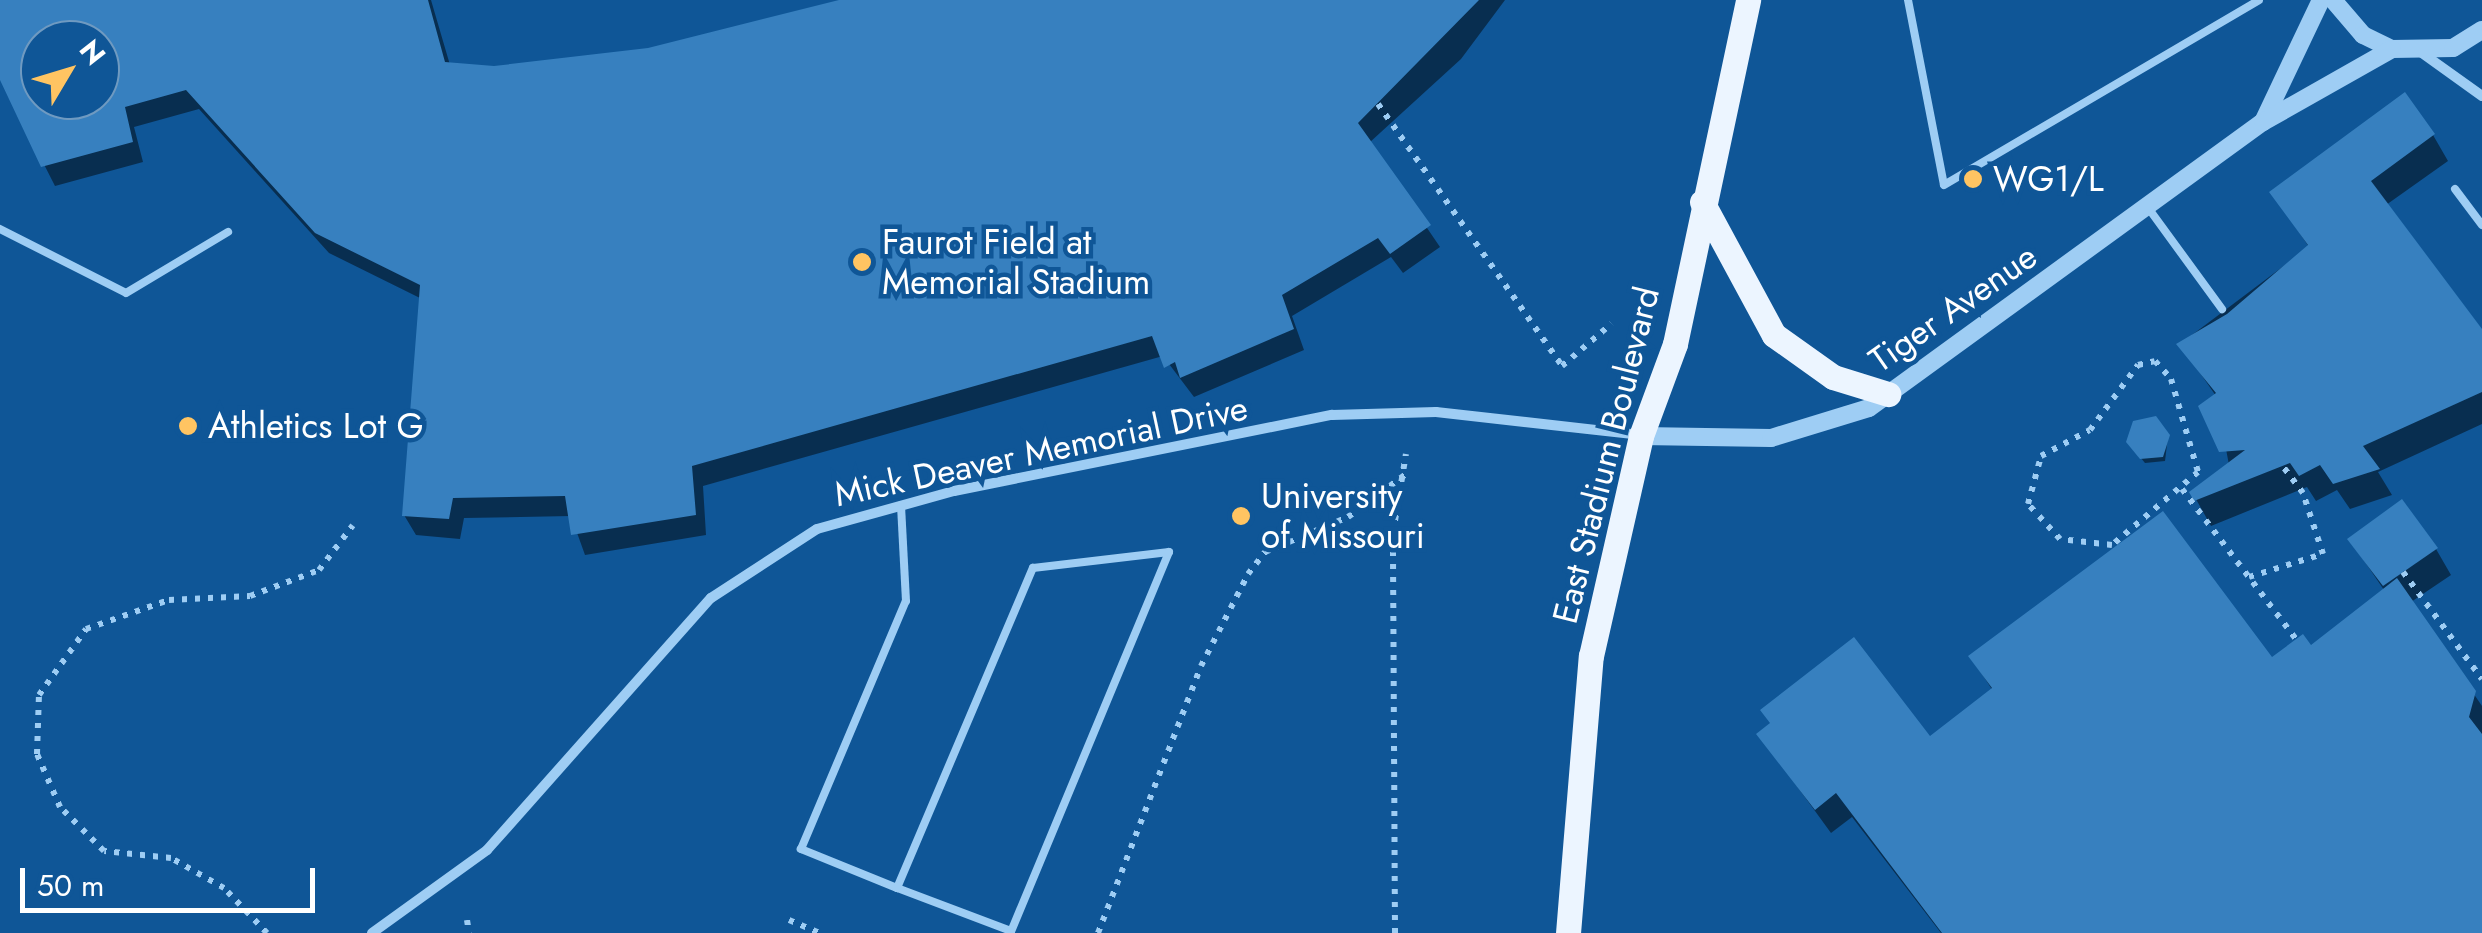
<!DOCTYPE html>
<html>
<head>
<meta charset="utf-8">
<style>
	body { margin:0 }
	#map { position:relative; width:2482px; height:933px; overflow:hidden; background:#0f5697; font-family:Jost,sans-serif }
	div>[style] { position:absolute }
	.shadow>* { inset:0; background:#0007 }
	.building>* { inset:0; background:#3780bf }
	.path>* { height:6px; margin-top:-3px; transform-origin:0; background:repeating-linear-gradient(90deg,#9ecdf4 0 5px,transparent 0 13px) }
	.service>* { height:8px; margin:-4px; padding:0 4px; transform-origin:4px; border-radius:4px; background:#9ecdf4 }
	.minor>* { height:10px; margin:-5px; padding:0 5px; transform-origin:5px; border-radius:5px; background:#9ecdf4 }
	.tertiary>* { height:18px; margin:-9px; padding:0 9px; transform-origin:9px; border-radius:9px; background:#9ecdf4 }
	.primary>* { height:25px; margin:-12.5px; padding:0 12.5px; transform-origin:12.5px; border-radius:12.5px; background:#ecf5ff }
	.dots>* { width:28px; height:28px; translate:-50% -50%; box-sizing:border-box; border:5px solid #0f5697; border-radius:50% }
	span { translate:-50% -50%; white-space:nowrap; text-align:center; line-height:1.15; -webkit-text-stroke:9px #0f5697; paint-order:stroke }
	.poi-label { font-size:35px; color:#fff }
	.left { translate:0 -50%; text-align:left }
	.street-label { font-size:35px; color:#fff }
	.north { position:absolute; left:20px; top:20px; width:100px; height:100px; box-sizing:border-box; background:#0f5697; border:2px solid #6f9ac1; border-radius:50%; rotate:52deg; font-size:28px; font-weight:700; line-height:40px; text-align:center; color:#fff }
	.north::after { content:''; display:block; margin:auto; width:35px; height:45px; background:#ffc462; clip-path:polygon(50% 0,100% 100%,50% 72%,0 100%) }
	.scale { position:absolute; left:20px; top:868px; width:295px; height:45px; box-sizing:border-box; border:5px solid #fff; border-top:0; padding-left:12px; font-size:30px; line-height:35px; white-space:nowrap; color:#fff; -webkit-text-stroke:8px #0f5697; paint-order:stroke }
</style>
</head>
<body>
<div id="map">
	<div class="shadow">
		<div style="clip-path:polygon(evenodd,0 0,431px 0,450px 65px,494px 69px,649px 51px,843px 0,1505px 0,1461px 59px,1369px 143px,1440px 247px,1403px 273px,1391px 257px,1292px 316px,1304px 350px,1194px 397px,1163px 356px,703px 486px,706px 535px,585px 555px,571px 516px,464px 518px,460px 539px,416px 535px,404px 515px,422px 299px,329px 253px,199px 109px,134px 127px,143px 162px,55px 186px,0 78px,0 0,40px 40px,100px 40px,100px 100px,40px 100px,40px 40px)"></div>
		<div style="clip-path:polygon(2433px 135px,2448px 161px,2386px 205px,2482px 333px,2482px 424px,2378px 472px,2392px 495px,2350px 509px,2337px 490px,2316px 501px,2307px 487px,2211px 526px,2192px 492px,2229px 465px,2216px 396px,2180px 344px,2309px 247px,2272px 192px)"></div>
		<div style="clip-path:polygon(2168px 436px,2165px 461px,2145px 463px,2132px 447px)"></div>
		<div style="clip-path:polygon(2350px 540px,2436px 549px,2451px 575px,2411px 602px,2482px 706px,2482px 933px,1941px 933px,1852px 817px,1831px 833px,1759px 734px,1930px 739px,1993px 691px,1971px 657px,2272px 660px,2311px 648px,2384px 590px)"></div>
	</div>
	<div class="building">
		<div style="clip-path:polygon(evenodd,0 0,428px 0,445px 62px,494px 66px,648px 48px,839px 0,1479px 0,1358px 123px,1431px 225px,1390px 254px,1378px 238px,1282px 295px,1294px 329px,1180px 378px,1175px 362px,1164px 368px,1152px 336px,692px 466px,696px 515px,571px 535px,565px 496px,453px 498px,449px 519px,402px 516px,420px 285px,315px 233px,186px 90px,125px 107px,133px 142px,41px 167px,0 80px,0 0,40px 40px,100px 40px,100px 100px,40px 100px,40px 40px)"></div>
		<div style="clip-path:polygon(2405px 92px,2435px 134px,2371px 181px,2482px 329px,2482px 392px,2363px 446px,2380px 469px,2333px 484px,2320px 465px,2299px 476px,2290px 463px,2194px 501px,2189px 492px,2245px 450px,2219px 452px,2198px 406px,2216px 393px,2176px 344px,2227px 314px,2308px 245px,2269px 192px)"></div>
		<div style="clip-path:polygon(2156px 416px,2170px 435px,2163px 457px,2140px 459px,2126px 442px,2133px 421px)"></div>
		<div style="clip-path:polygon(2402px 499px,2438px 548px,2383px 586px,2347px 539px)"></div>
		<div style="clip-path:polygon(2163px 511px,2272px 657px,2303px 634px,2311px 645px,2397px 578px,2476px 691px,2469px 717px,2482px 734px,2482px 933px,1942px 933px,1836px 793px,1815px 810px,1756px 734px,1770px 723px,1760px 710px,1854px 637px,1930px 736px,1992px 688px,1968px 656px)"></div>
	</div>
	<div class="path">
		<div style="left:1378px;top:104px;width:320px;rotate:54.9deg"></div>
		<div style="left:1562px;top:366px;width:65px;rotate:-40.6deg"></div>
		<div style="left:2155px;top:361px;width:24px;rotate:48deg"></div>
		<div style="left:2171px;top:379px;width:97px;rotate:73.8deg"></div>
		<div style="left:2198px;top:472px;width:113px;rotate:139.7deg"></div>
		<div style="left:2112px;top:545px;width:52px;rotate:-173.4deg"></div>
		<div style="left:2060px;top:539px;width:47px;rotate:-132.4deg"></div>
		<div style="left:2028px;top:504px;width:50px;rotate:-74.8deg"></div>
		<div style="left:2041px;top:456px;width:55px;rotate:-28deg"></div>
		<div style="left:2090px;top:430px;width:81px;rotate:-53.6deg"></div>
		<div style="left:2138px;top:365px;width:17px;rotate:-13deg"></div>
		<div style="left:2182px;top:489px;width:188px;rotate:52.8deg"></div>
		<div style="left:2403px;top:572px;width:133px;rotate:53.6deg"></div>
		<div style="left:2249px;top:577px;width:77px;rotate:-17.3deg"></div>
		<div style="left:2323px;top:554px;width:64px;rotate:-108.2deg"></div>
		<div style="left:2303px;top:493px;width:34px;rotate:-127deg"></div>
		<div style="left:467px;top:920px;width:13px;rotate:81deg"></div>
		<div style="left:789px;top:920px;width:34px;rotate:23deg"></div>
		<div style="left:267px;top:933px;width:62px;rotate:-133.7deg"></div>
		<div style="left:224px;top:888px;width:61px;rotate:-150.5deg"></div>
		<div style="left:171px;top:858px;width:67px;rotate:-174deg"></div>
		<div style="left:104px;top:851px;width:62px;rotate:-135deg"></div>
		<div style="left:60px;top:807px;width:58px;rotate:-113.5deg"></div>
		<div style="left:37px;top:754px;width:59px;rotate:-88.1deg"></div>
		<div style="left:39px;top:695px;width:81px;rotate:-54.5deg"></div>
		<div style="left:86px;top:629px;width:88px;rotate:-19.3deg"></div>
		<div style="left:169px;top:600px;width:81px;rotate:-2.8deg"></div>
		<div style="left:250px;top:596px;width:74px;rotate:-20.6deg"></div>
		<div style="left:319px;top:570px;width:56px;rotate:-52.9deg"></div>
		<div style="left:1098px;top:933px;width:286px;rotate:-68.9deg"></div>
		<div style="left:1201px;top:666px;width:103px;rotate:-62.9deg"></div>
		<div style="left:1248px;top:574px;width:28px;rotate:-52deg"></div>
		<div style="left:1265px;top:552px;width:90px;rotate:-22.9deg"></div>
		<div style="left:1348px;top:517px;width:72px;rotate:-36.6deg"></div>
		<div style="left:1395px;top:933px;width:400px;rotate:-90.3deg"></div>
		<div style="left:1393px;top:533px;width:80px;rotate:-80.7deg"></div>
	</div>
	<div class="service">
		<div style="left:1908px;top:0;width:188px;rotate:79deg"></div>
		<div style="left:1944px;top:185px;width:365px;rotate:-30.4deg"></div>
		<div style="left:2455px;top:189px;width:45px;rotate:53.1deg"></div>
		<div style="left:2149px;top:209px;width:124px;rotate:53.9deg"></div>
		<div style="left:0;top:229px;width:141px;rotate:26.9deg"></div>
		<div style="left:126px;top:293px;width:119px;rotate:-30.9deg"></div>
		<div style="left:897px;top:888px;width:348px;rotate:-67deg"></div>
		<div style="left:1033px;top:568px;width:137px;rotate:-6.7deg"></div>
		<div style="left:1169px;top:552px;width:411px;rotate:112.6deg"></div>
		<div style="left:1011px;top:931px;width:122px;rotate:-159.3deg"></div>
		<div style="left:897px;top:888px;width:104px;rotate:-157.9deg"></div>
		<div style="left:801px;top:849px;width:269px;rotate:-67.1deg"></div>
		<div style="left:906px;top:601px;width:96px;rotate:-93deg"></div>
	</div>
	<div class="minor">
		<div style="left:2422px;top:53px;width:74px;rotate:35.6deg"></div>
		<div style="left:372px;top:933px;width:142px;rotate:-35.8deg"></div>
		<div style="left:487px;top:850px;width:337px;rotate:-48.4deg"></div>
		<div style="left:711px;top:598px;width:126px;rotate:-33.1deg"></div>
		<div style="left:817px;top:529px;width:142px;rotate:-15.5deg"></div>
		<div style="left:954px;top:491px;width:386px;rotate:-11.4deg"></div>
		<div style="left:1332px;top:415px;width:104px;rotate:-1.7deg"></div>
		<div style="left:1436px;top:412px;width:205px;rotate:6.4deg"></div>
	</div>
	<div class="tertiary">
		<div style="left:2333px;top:0;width:46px;rotate:49.4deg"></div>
		<div style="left:2363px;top:35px;width:32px;rotate:26deg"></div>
		<div style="left:2392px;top:49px;width:61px;rotate:-0.9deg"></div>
		<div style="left:2453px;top:48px;width:34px;rotate:-32deg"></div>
		<div style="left:2263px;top:122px;width:135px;rotate:-64.6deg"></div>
		<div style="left:1641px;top:436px;width:130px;rotate:0.9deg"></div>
		<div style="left:1771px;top:438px;width:102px;rotate:-17deg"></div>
		<div style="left:1869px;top:408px;width:487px;rotate:-36deg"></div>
		<div style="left:2263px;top:122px;width:148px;rotate:-29.5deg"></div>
	</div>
	<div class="primary">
		<div style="left:1702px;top:202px;width:151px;rotate:61.6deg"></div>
		<div style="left:1774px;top:335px;width:72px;rotate:35.4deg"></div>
		<div style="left:1833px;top:377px;width:58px;rotate:17.2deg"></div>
		<div style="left:1568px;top:933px;width:278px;rotate:-85.3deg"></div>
		<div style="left:1591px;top:656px;width:226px;rotate:-77.2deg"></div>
		<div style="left:1641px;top:436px;width:98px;rotate:-69.7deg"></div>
		<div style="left:1675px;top:344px;width:352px;rotate:-78deg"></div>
	</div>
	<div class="dots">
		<div style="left:1973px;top:179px;background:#ffc462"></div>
		<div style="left:862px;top:262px;background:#ffc462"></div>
		<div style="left:188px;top:426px;background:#ffc462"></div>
		<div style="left:1241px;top:516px;background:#ffc462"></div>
	</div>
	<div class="poi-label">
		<span class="left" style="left:1993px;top:179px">WG1/L</span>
		<span class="left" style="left:882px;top:262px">Faurot Field at<br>Memorial Stadium</span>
		<span class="left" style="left:208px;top:426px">Athletics Lot G</span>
		<span class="left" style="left:1261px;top:516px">University<br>of Missouri</span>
	</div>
	<div class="street-label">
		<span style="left:1953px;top:308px;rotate:-35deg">Tiger Avenue</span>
		<span style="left:1041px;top:451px;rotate:-12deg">Mick Deaver Memorial Drive</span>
		<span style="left:1606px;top:455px;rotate:-76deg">East Stadium Boulevard</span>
	</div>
	<div class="north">N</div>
	<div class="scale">50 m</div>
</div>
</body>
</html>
